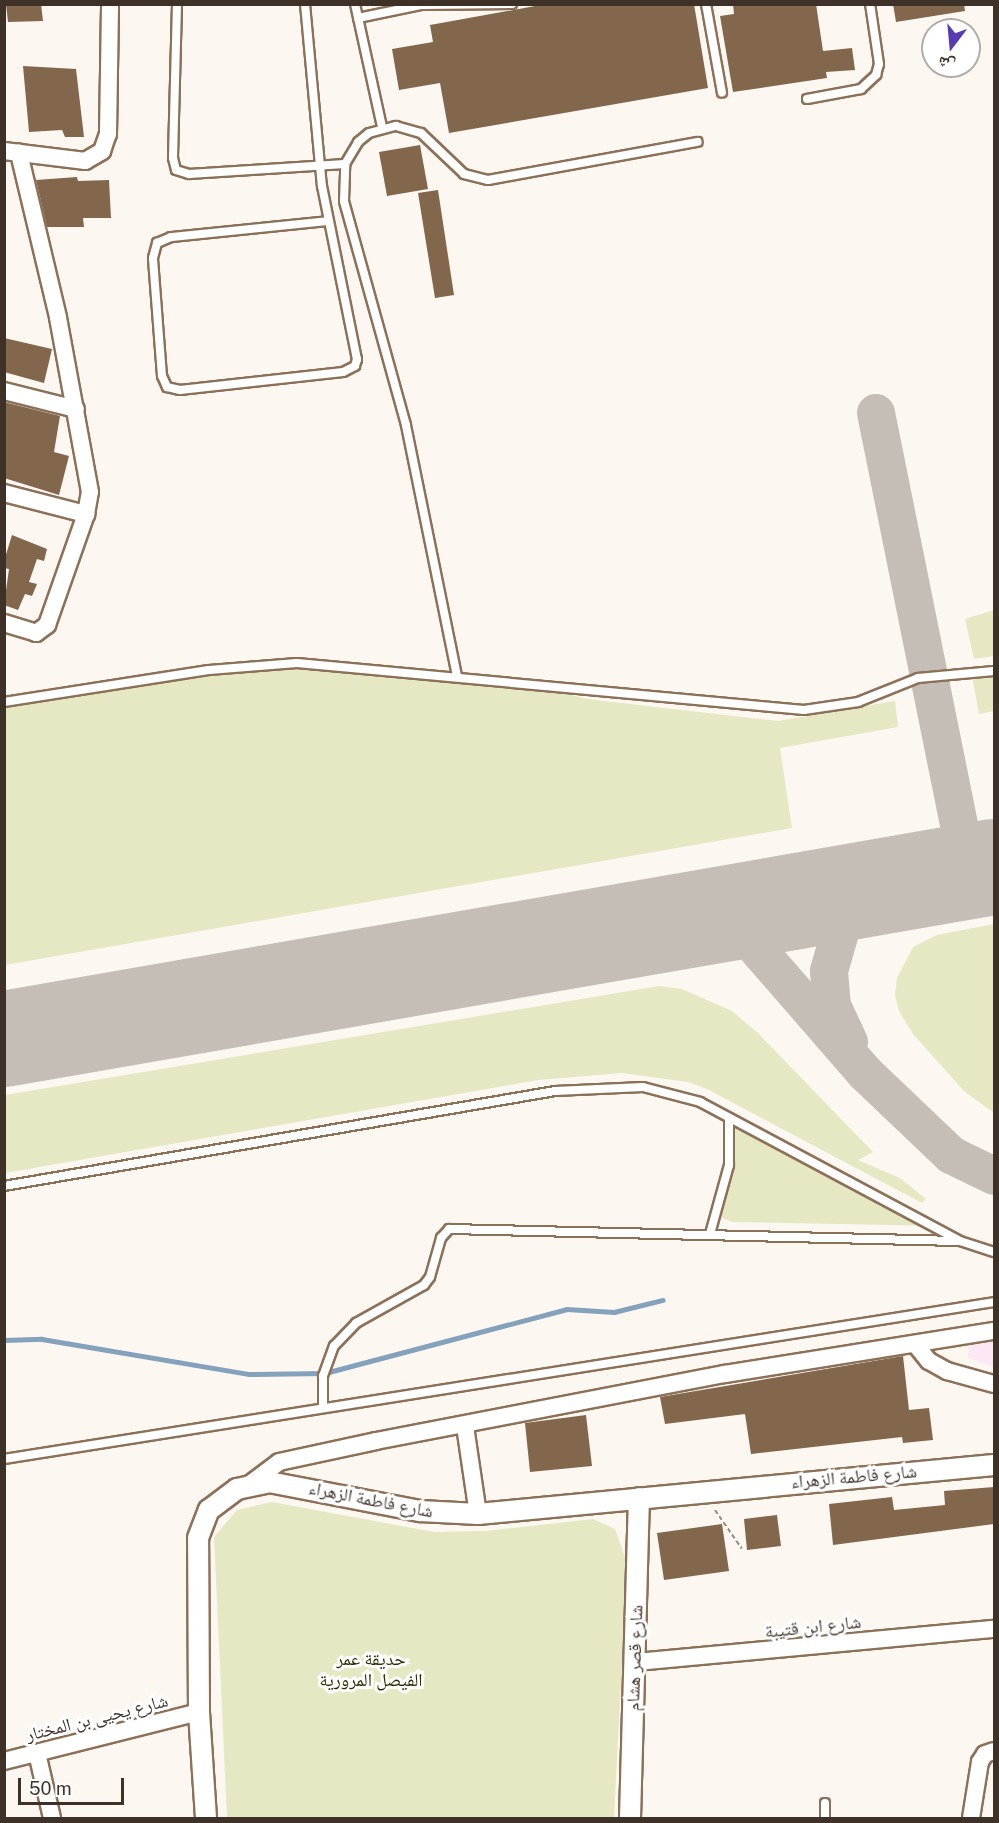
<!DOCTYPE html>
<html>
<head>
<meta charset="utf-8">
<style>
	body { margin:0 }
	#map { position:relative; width:999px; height:1823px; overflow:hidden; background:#fdf7f1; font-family:"Public Sans","Noto Naskh Arabic",sans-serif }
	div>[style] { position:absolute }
	.commercial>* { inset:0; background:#fce7f5 }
	.green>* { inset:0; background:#e5e8c3 }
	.stream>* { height:4.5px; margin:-2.25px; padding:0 2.25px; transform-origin:2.25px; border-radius:2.25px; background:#85a2bd }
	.taxiway>* { height:38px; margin:-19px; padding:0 19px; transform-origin:19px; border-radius:19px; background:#c5beb6 }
	.runway>* { height:96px; margin:-48px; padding:0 48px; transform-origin:48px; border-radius:48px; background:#c5beb6 }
	.building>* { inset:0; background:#83674d }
	.path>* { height:2px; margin-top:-1px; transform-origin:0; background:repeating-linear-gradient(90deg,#958c83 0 4.5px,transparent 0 7.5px) }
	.roads { filter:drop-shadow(2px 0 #8c7159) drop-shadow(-2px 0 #8c7159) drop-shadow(0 2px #8c7159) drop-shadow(0 -2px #8c7159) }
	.service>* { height:8px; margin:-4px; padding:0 4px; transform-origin:4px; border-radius:4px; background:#fff }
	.minor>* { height:16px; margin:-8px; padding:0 8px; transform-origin:8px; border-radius:8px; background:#fff }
	.tertiary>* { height:20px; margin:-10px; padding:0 10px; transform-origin:10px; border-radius:10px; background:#fff }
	span { translate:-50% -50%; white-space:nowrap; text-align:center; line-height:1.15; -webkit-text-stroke:6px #fff; paint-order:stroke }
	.street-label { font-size:18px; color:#3e3228 }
	.park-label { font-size:18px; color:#2b2c00 }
	.frame { position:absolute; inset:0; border:6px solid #3e3228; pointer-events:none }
	.north { position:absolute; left:921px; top:18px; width:60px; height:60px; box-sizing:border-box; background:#fff; border:2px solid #b2ada9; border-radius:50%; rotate:196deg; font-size:16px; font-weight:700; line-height:24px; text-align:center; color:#3e3228 }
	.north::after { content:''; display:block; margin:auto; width:21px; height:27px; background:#593ab2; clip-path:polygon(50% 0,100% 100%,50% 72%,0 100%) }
	.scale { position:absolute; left:18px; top:1778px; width:106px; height:27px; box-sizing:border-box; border:3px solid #3e3228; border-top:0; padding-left:8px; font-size:18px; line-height:21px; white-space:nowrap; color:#3e3228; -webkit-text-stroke:4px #fff; paint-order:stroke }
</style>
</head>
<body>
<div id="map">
	<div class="commercial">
		<div style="clip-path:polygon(994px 1337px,994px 1367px,968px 1358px,969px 1341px)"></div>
	</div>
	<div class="green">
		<div style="clip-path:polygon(994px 610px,994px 656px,974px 659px,965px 619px)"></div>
		<div style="clip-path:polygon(275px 661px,548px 689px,587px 699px,778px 721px,895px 701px,898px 727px,780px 748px,792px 828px,5px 965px,4px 700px)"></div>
		<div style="clip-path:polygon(994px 665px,994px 711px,979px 714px,972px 676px,975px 670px)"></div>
		<div style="clip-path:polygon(994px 924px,994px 1113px,964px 1091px,913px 1034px,899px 1011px,895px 995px,897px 978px,913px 947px,937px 935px)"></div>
		<div style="clip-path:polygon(659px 986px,682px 989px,732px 1011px,758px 1033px,873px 1152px,858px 1160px,900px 1178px,926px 1199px,922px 1203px,707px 1089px,688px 1082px,622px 1073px,538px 1080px,5px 1173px,5px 1095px)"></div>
		<div style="clip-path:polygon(734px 1119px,749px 1124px,941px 1226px,732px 1222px,721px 1217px,733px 1160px)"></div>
		<div style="clip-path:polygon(272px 1502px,434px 1532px,486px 1531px,593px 1519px,615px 1529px,627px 1563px,614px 1818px,227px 1818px,214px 1537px,237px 1510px)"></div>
	</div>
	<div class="stream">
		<div style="left:4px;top:1340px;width:38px;rotate:-2deg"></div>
		<div style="left:42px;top:1339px;width:210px;rotate:9.6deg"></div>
		<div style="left:249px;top:1374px;width:76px;rotate:-0.8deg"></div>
		<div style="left:325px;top:1373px;width:250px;rotate:-14.8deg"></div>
		<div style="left:567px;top:1309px;width:47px;rotate:3.7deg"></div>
		<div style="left:614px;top:1312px;width:50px;rotate:-13.8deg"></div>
	</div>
	<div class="taxiway">
		<div style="left:876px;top:413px;width:467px;rotate:78.6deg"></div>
		<div style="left:726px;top:913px;width:212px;rotate:49deg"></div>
		<div style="left:865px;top:1073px;width:119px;rotate:43.6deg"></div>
		<div style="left:951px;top:1155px;width:48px;rotate:26deg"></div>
		<div style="left:849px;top:1042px;width:40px;rotate:-115deg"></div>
		<div style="left:832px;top:1006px;width:35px;rotate:-95deg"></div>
		<div style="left:829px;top:971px;width:44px;rotate:-74.1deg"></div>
		<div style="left:841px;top:929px;width:46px;rotate:-60.1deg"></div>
	</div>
	<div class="runway">
		<div style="left:4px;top:1039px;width:1005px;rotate:-9.86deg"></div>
	</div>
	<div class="building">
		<div style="clip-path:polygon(6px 4px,41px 4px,43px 21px,8px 22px)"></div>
		<div style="clip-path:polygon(546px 4px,694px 4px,708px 88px,449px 133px,440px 83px,399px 90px,392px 49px,433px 42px,430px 25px)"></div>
		<div style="clip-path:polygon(733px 4px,816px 4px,823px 51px,852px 48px,855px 70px,826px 72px,827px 78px,733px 92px,720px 16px,734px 14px)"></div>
		<div style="clip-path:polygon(893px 4px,964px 4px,965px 11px,896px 22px)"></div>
		<div style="clip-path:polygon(23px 66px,76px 69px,84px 137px,65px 137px,62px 130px,29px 132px)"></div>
		<div style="clip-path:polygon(420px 145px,428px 189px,387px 196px,379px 152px)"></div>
		<div style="clip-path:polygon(77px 177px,78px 181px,109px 180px,111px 218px,83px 218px,84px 227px,47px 227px,36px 180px)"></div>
		<div style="clip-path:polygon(438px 190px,454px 295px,435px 298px,418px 193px)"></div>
		<div style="clip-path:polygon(4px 338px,52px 349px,44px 383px,4px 372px)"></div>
		<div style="clip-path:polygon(4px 402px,60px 416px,54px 452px,69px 456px,59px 495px,4px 478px)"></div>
		<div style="clip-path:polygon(12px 535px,47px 549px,44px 561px,37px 559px,29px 582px,37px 584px,32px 596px,25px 594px,18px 610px,4px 605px,9px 569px,4px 568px,4px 561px)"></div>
		<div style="clip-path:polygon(903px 1356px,909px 1410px,929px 1408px,933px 1440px,903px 1443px,902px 1437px,751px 1454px,745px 1414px,665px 1424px,660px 1397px)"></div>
		<div style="clip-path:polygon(586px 1415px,592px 1466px,530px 1472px,525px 1423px)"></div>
		<div style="clip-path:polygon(994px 1487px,994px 1524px,833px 1545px,829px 1504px,892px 1497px,894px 1510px,945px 1505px,944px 1491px)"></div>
		<div style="clip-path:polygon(777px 1515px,781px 1546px,747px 1550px,744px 1519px)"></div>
		<div style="clip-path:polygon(722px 1524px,729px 1571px,664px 1580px,657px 1533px)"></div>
	</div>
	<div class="path">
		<div style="left:715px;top:1510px;width:47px;rotate:55.3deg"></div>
	</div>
	<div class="roads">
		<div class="service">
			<div style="left:177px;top:4px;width:154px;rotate:91.5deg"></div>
			<div style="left:173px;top:158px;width:12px;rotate:76deg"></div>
			<div style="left:176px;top:170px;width:14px;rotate:17deg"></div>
			<div style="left:189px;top:174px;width:156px;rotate:-3.7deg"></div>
			<div style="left:305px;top:4px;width:183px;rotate:84.7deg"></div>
			<div style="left:322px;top:186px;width:177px;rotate:78.6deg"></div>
			<div style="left:357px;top:359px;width:7px;rotate:106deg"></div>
			<div style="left:355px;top:366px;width:13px;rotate:153deg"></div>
			<div style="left:343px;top:372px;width:164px;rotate:173.7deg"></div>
			<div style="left:180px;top:390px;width:13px;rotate:-167deg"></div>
			<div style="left:167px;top:387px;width:12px;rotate:-114deg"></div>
			<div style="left:162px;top:376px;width:118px;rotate:-94.4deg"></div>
			<div style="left:153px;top:258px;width:16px;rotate:-75deg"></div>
			<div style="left:157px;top:243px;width:15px;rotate:-23deg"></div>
			<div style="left:171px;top:237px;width:158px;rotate:-5.8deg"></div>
			<div style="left:355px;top:4px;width:126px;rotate:77.6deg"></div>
			<div style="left:706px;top:4px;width:90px;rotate:79.8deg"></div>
			<div style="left:358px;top:18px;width:64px;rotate:-11.7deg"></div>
			<div style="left:421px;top:5px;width:91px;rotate:-0.6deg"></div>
			<div style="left:807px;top:99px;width:55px;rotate:-10.5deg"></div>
			<div style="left:861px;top:89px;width:21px;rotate:-43deg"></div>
			<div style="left:876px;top:75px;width:11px;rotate:-75deg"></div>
			<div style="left:879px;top:64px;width:61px;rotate:-98.5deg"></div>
			<div style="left:457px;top:676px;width:256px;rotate:-101.5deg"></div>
			<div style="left:406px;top:425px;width:232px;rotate:-105.5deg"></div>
			<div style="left:344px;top:201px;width:37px;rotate:-88deg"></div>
			<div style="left:345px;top:164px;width:26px;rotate:-59deg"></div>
			<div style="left:358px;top:142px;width:14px;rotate:-39deg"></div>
			<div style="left:369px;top:133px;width:28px;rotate:-15deg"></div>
			<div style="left:396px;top:126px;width:26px;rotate:16deg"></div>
			<div style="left:421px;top:133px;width:59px;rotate:43.6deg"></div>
			<div style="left:464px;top:174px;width:25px;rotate:14deg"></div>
			<div style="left:488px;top:180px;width:213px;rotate:-10.3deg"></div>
			<div style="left:4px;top:702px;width:207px;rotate:-8.9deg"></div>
			<div style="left:209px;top:670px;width:88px;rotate:-4.5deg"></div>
			<div style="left:297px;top:663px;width:509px;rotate:5.3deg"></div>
			<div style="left:804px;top:710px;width:55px;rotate:-8.4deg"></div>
			<div style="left:858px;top:702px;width:65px;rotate:-21.8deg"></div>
			<div style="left:918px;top:678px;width:76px;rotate:-5.3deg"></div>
			<div style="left:4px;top:1186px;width:559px;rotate:-9.78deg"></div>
			<div style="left:555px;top:1091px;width:88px;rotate:-2.6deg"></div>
			<div style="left:643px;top:1087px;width:59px;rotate:14.7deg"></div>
			<div style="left:700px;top:1102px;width:295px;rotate:28.1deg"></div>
			<div style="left:960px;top:1241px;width:36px;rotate:18deg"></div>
			<div style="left:710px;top:1234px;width:72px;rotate:-74.6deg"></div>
			<div style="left:729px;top:1165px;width:47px;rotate:-90deg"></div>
			<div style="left:323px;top:1408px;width:32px;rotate:-90deg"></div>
			<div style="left:323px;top:1376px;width:32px;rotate:-70deg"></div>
			<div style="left:334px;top:1346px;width:32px;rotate:-46deg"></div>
			<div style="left:356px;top:1323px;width:78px;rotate:-29.2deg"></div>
			<div style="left:424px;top:1285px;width:10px;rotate:-53deg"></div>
			<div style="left:430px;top:1277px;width:41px;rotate:-74.2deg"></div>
			<div style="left:441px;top:1238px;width:12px;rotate:-48deg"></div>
			<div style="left:449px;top:1229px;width:509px;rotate:1.35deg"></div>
			<div style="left:4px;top:1459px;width:1002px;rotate:-9.01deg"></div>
			<div style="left:825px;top:1803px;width:15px;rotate:90deg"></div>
		</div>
		<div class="minor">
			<div style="left:4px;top:151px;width:82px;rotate:7deg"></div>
			<div style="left:85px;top:161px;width:20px;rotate:-30deg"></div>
			<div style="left:102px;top:151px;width:18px;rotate:-71deg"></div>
			<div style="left:108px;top:134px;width:130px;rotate:-89.1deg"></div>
			<div style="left:4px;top:391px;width:74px;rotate:14deg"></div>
			<div style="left:4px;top:493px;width:85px;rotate:14.4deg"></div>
			<div style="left:4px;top:623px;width:34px;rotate:17deg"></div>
			<div style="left:36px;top:633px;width:14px;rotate:-36deg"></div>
			<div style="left:47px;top:625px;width:118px;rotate:-70.6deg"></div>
			<div style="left:86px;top:514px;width:22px;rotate:-80deg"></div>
			<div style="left:90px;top:492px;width:178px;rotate:-100.4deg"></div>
			<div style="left:58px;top:317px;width:169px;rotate:-103.4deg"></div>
			<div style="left:915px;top:1344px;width:22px;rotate:51deg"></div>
			<div style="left:929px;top:1361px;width:21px;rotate:29deg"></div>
			<div style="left:947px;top:1371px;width:49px;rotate:15.5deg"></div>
			<div style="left:465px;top:1426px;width:89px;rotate:81.6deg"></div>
			<div style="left:250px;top:1484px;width:36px;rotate:-37deg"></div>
			<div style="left:279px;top:1462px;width:99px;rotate:-12.2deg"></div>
			<div style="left:376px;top:1441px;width:355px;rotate:-10.9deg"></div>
			<div style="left:725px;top:1374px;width:272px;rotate:-9.1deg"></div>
			<div style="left:636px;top:1662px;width:360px;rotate:-5.3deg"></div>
			<div style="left:37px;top:1753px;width:67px;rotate:77deg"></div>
			<div style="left:4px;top:1761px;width:201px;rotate:-14.1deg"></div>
			<div style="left:971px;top:1818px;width:57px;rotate:-80.9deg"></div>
			<div style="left:980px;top:1762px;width:9px;rotate:-58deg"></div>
			<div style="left:985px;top:1754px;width:9px;rotate:-18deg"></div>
		</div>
		<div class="tertiary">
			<div style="left:206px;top:1818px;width:106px;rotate:-93.8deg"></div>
			<div style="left:199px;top:1712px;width:174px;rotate:-90.3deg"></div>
			<div style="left:198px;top:1538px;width:30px;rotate:-69deg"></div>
			<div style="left:209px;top:1510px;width:35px;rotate:-37deg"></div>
			<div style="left:237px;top:1489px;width:33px;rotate:-12deg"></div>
			<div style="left:269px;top:1482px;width:154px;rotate:10.9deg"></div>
			<div style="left:420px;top:1511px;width:58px;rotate:3deg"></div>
			<div style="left:478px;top:1514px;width:518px;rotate:-5.42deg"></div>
			<div style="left:630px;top:1818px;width:320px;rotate:-88.4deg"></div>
		</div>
	</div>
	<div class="street-label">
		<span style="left:854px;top:1477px;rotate:-5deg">شارع فاطمة الزهراء</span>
		<span style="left:371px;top:1500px;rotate:11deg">شارع فاطمة الزهراء</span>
		<span style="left:813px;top:1627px;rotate:-6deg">شارع ابن قتيبة</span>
		<span style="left:635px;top:1658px;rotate:-88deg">شارع قصر هشام</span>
		<span style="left:97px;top:1718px;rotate:-14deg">شارع يحيى بن المختار</span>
	</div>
	<div class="park-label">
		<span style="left:371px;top:1670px">حديقة عمر<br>الفيصل المرورية</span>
	</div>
	<div class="frame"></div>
	<div class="north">ش</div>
	<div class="scale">50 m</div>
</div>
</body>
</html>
